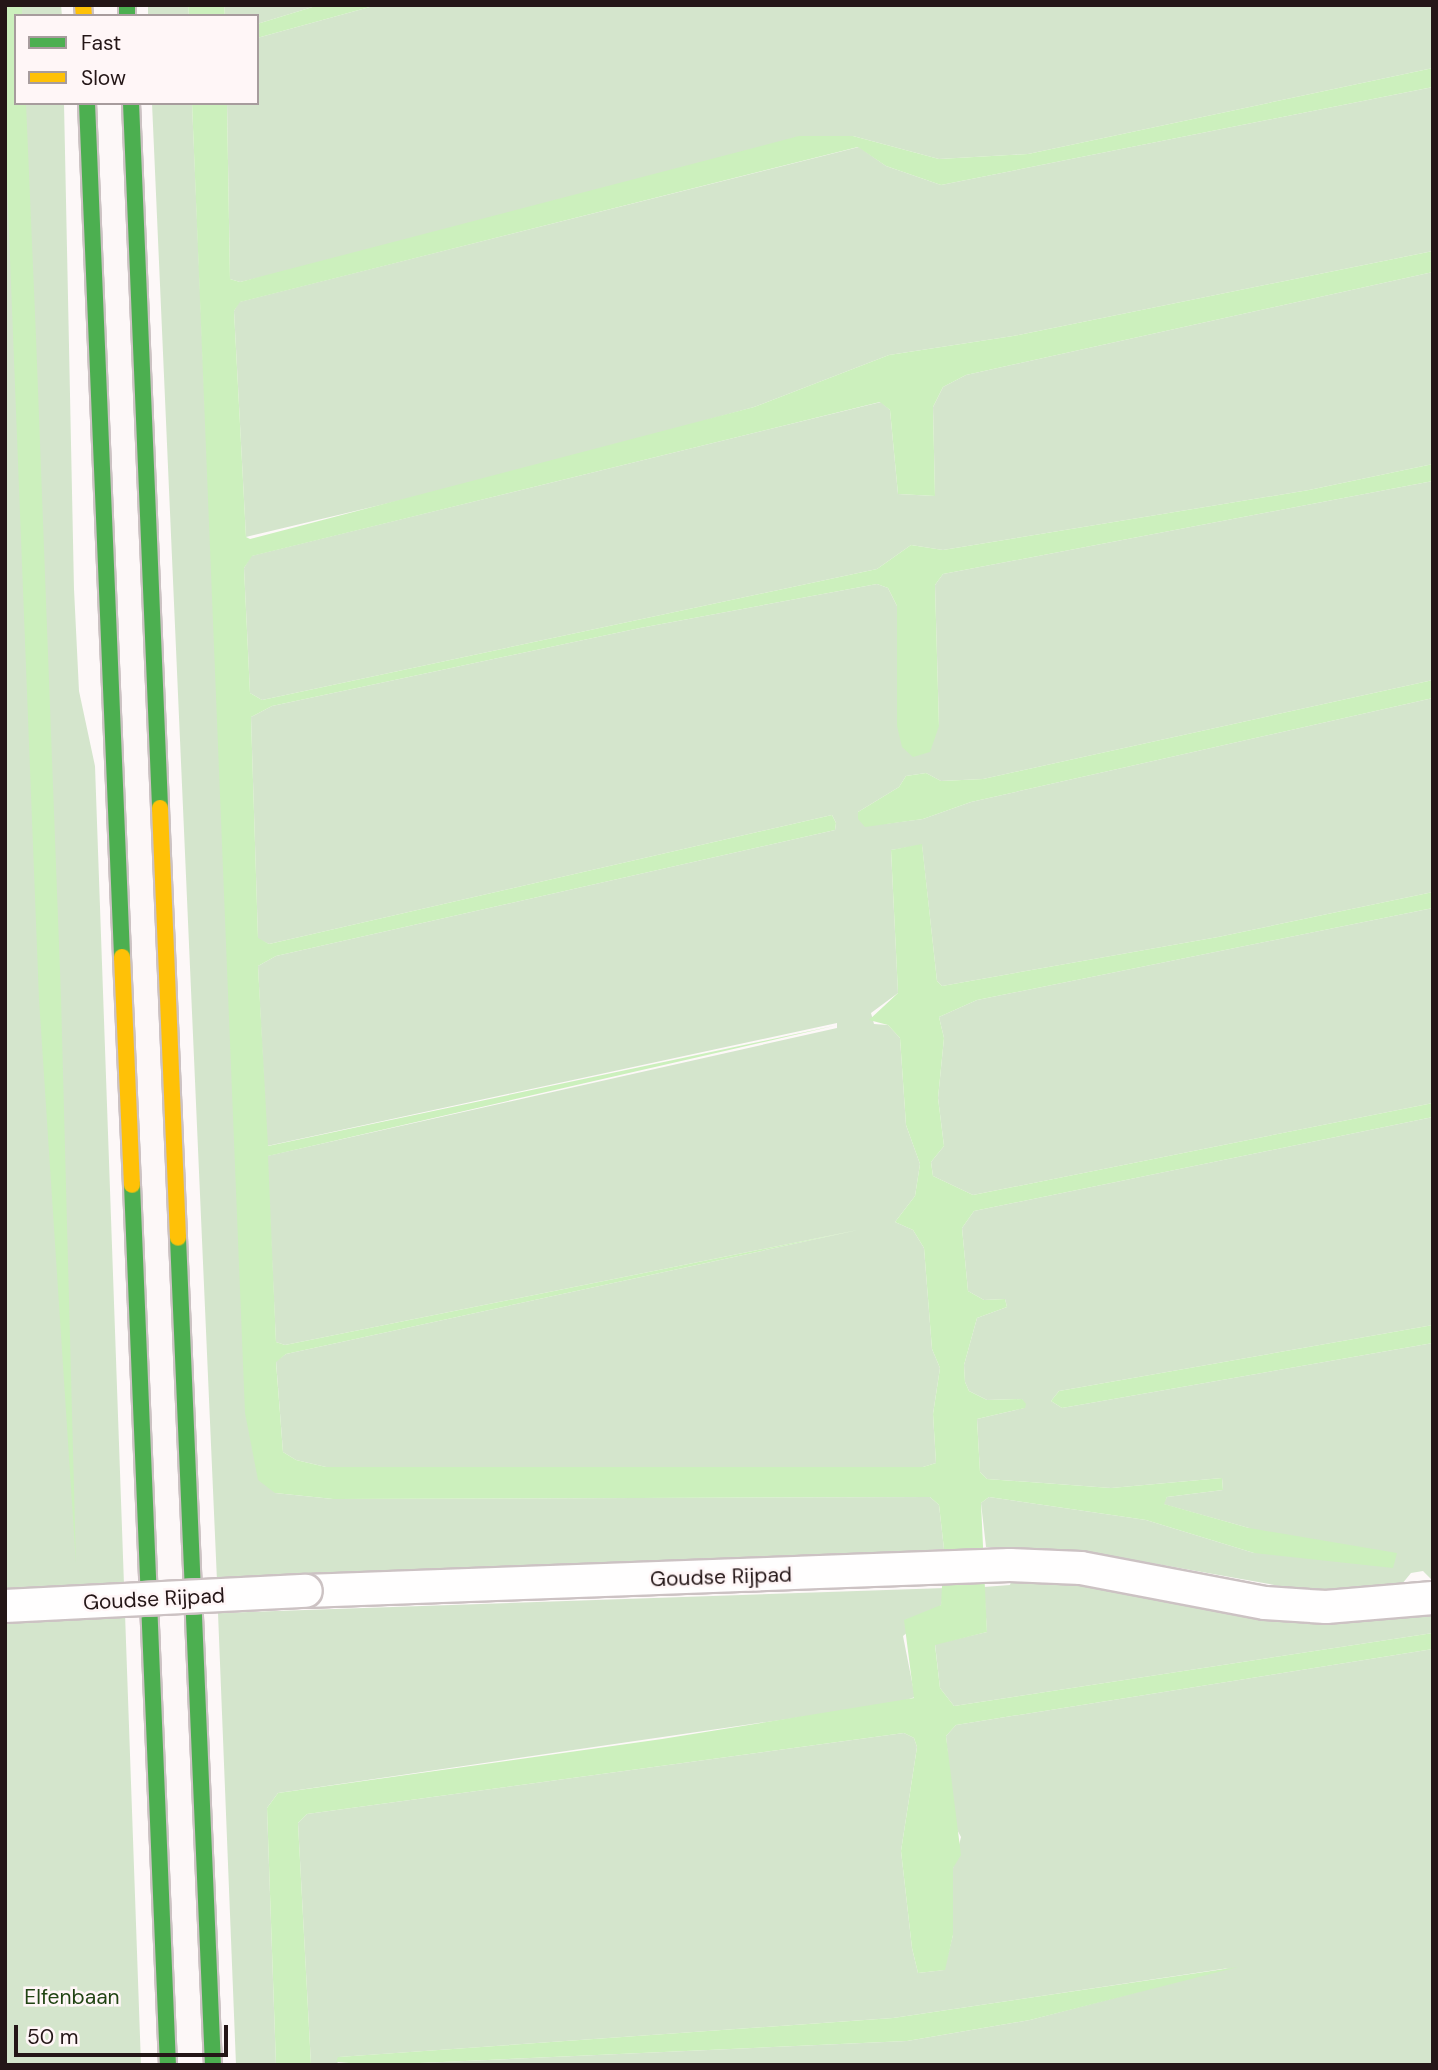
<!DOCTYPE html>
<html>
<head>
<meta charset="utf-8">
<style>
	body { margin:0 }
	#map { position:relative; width:1438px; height:2070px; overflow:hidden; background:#fdf8f8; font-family:"DM Sans",sans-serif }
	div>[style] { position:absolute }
	.green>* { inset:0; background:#d4e5cc }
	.water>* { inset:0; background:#ccf0bd }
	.roads { filter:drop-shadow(2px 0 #ccc2c3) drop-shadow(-2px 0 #ccc2c3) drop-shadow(0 2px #ccc2c3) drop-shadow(0 -2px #ccc2c3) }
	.street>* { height:32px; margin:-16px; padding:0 16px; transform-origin:16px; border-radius:16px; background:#fffefe }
	.fast>* { height:16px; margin:-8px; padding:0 8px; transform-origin:8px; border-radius:8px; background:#4caf50 }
	.slow>* { height:16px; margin:-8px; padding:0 8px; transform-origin:8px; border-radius:8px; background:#ffc107 }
	.bridges { filter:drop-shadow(2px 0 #ccc2c3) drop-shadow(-2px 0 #ccc2c3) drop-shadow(0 2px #ccc2c3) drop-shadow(0 -2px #ccc2c3) }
	.street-bridge>* { height:32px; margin:-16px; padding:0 16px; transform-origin:16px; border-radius:16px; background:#fffefe }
	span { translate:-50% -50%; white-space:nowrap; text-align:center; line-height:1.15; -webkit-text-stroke:5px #fff6f7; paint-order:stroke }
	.street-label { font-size:21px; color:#241617 }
	.park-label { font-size:21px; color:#214413 }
	.frame { position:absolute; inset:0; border:7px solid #241617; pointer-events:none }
	.legend { position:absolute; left:14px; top:14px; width:245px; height:91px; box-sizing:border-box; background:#fff6f7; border:2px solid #a79c9d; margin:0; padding:9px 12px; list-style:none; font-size:21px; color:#241617 }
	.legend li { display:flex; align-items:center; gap:14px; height:35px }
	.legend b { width:35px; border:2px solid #a79c9d }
	.scale { position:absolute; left:14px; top:2025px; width:214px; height:32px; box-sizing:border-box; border:4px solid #241617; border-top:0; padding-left:9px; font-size:21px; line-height:24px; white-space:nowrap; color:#241617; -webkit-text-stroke:5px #fff6f7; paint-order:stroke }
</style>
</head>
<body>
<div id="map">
	<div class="green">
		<div style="clip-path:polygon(5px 5px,61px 5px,62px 16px,16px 16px,16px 103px,64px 103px,74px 589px,79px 691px,95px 766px,141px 2065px,5px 2065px)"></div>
		<div style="clip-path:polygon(148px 5px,188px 5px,189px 16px,148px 16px)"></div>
		<div style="clip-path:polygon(224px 5px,319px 5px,257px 24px,257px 16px,225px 16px)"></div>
		<div style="clip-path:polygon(377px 5px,1433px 5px,1433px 68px,1028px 154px,939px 159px,853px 136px,240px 282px,230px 279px,227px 103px,257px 103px,257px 38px)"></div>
		<div style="clip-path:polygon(1433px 87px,1433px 251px,1013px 336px,889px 355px,754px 407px,519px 472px,246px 537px,234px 311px,239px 302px,859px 147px,886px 166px,941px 185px)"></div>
		<div style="clip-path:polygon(152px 103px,192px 103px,225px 876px,275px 1493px,333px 1499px,930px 1497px,939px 1505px,944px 1549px,737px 1563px,217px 1581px)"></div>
		<div style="clip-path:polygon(1433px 272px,1433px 464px,1309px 490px,943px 550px,911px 545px,877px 569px,262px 700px,250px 693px,244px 568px,251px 556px,881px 402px,890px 410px,898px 494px,935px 496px,933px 407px,943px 387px,966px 375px)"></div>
		<div style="clip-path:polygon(1433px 481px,1433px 680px,983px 779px,941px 781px,926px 773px,906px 776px,899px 787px,858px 812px,884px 824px,923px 819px,971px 802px,1433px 698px,1433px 892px,1218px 937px,942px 986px,937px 981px,922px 845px,891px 850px,898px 993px,871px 1013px,874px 1024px,888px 1025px,900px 1038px,906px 1125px,920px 1164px,915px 1196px,895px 1222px,913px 1230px,924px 1248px,932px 1349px,940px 1368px,933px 1414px,936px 1463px,923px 1467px,326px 1467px,296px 1460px,283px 1452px,276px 1361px,286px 1354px,858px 1230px,285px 1345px,276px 1342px,267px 1156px,837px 1028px,837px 1023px,267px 1146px,258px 966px,276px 956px,835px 830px,836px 823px,832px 815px,269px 944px,258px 939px,251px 717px,272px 706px,640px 628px,877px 584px,888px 588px,897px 606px,897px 726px,939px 726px,935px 585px,943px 574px)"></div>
		<div style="clip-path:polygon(1433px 908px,1433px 1103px,973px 1195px,933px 1176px,931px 1162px,944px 1146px,938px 1098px,944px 1038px,939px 1017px,977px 1000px)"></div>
		<div style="clip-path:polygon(1433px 1117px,1433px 1325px,1059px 1391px,1051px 1401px,1062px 1408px,1433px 1343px,1433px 1581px,1423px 1571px,1411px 1573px,1397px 1590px,1330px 1595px,1112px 1556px,986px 1547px,981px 1503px,989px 1497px,1146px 1520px,1254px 1553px,1249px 1528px,1163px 1504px,1167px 1497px,1223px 1490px,1222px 1478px,1111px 1488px,987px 1479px,980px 1472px,977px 1419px,1024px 1408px,1022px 1399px,987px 1400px,969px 1391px,965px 1382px,964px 1365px,977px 1318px,1007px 1307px,1005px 1299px,984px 1300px,968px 1291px,962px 1228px,974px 1211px)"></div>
		<div style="clip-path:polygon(1012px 1578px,1433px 1609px,1433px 1633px,954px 1706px,940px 1688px,935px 1644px,987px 1632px,984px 1587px,1010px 1585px)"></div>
		<div style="clip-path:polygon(945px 1588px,941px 1605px,903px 1636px,915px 1697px,897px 1703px,278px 1793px,267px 1808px,276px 2065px,236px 2065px,218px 1613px)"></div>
		<div style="clip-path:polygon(1433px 1649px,1433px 2065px,375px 2065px,907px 2041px,1030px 2020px,1229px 1968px,893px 2018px,339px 2057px,337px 2065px,311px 2065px,298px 1823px,307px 1814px,904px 1733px,914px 1738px,917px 1747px,901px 1851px,912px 1948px,918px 1973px,944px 1970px,953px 1935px,953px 1868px,961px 1837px,954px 1824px,946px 1736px,956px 1725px)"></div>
	</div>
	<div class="water">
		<div style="clip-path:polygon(5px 5px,22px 5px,22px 16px,16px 16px,16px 103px,26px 103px,36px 337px,61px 997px,76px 1564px,39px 999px,5px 130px)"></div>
		<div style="clip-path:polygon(188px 5px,224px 5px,225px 16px,189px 16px)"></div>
		<div style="clip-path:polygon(319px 5px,377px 5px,257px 38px,257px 24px)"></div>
		<div style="clip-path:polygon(1433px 68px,1433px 87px,941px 185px,886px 166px,858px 147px,240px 302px,234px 311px,246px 537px,250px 539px,754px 407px,889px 355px,1013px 336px,1433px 251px,1433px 272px,966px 375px,943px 387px,933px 407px,935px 496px,898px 494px,890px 410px,880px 402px,252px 556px,244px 568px,250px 693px,262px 700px,877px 569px,911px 545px,943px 550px,1309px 490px,1433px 464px,1433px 481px,943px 574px,935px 585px,939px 726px,930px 752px,913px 757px,902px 747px,897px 726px,897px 606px,888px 588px,877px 584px,640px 628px,272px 706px,251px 717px,258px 938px,269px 944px,832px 815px,836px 823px,835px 830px,276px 956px,258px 966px,268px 1146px,838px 1025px,268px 1156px,276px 1342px,285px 1345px,858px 1230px,286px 1354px,276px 1362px,283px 1452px,296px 1460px,326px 1467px,923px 1467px,936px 1463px,933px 1414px,940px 1368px,932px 1349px,924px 1248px,913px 1230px,895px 1222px,915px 1196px,920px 1164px,906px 1125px,900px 1038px,888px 1025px,869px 1020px,898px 993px,891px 850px,922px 844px,937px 981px,942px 986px,1218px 937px,1433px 892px,1433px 908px,977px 1000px,939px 1017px,944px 1038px,938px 1098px,944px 1146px,931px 1162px,933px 1176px,973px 1195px,1433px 1103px,1433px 1117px,974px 1211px,962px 1228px,968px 1291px,984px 1300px,1005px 1299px,1007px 1307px,977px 1318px,964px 1365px,965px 1382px,969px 1391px,987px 1400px,1022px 1399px,1026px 1404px,1025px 1408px,977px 1419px,980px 1472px,987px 1479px,1111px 1488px,1222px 1478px,1223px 1490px,1167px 1497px,1164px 1504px,1249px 1528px,1397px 1553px,1393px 1568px,1254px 1553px,1146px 1520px,989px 1497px,981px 1503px,987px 1632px,935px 1645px,940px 1688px,954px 1706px,1433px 1633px,1433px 1649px,956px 1725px,946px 1736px,961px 1855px,953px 1868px,953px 1935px,945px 1970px,918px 1973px,912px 1948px,901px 1851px,917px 1747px,914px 1738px,904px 1733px,307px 1814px,298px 1823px,311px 2065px,276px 2065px,267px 1808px,278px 1793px,662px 1739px,914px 1698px,904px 1620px,941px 1605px,944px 1549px,939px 1505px,930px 1497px,333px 1499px,275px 1493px,258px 1480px,245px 1413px,192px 103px,227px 103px,230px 279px,240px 282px,799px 136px,853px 136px,939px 159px,1028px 154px)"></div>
		<div style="clip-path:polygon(1433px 680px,1433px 698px,971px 802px,923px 819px,865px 827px,858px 819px,858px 812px,899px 787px,906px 776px,926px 773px,941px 781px,983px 779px)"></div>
		<div style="clip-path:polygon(1433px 1325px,1433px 1343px,1062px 1408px,1051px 1401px,1059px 1391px)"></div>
		<div style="clip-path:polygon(1238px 1967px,1030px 2020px,907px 2041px,375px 2065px,336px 2062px,338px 2057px,893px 2018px)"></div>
	</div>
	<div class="roads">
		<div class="street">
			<div style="left:306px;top:1591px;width:704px;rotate:-2.12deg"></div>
			<div style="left:1010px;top:1565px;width:71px;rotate:2.4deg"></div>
			<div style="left:1081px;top:1568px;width:187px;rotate:10.8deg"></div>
			<div style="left:1265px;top:1603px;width:61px;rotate:3.8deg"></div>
			<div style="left:1326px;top:1607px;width:107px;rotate:-4.8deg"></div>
		</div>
		<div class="fast">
			<div style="left:127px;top:5px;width:11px;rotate:90deg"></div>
			<div style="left:87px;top:103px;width:855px;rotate:87.65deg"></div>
			<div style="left:131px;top:103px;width:706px;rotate:87.64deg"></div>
			<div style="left:132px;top:1185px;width:881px;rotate:87.66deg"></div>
			<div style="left:178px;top:1238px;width:828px;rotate:87.58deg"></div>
		</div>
		<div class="slow">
			<div style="left:83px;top:5px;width:11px;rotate:85deg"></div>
			<div style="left:160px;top:808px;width:430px;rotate:87.6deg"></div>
			<div style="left:122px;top:957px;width:228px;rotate:87.5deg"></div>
		</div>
	</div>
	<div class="bridges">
		<div class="street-bridge">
			<div style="left:5px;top:1606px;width:301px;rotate:-2.9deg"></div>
		</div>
	</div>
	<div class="street-label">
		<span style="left:721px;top:1577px;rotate:-2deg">Goudse Rijpad</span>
		<span style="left:154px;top:1599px;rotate:-3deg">Goudse Rijpad</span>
	</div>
	<div class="park-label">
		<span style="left:72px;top:1997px">Elfenbaan</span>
	</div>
	<div class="frame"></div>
	<ul class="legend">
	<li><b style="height:9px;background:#4caf50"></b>Fast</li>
	<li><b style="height:9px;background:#ffc107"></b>Slow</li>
	</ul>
	<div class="scale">50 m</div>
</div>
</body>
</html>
